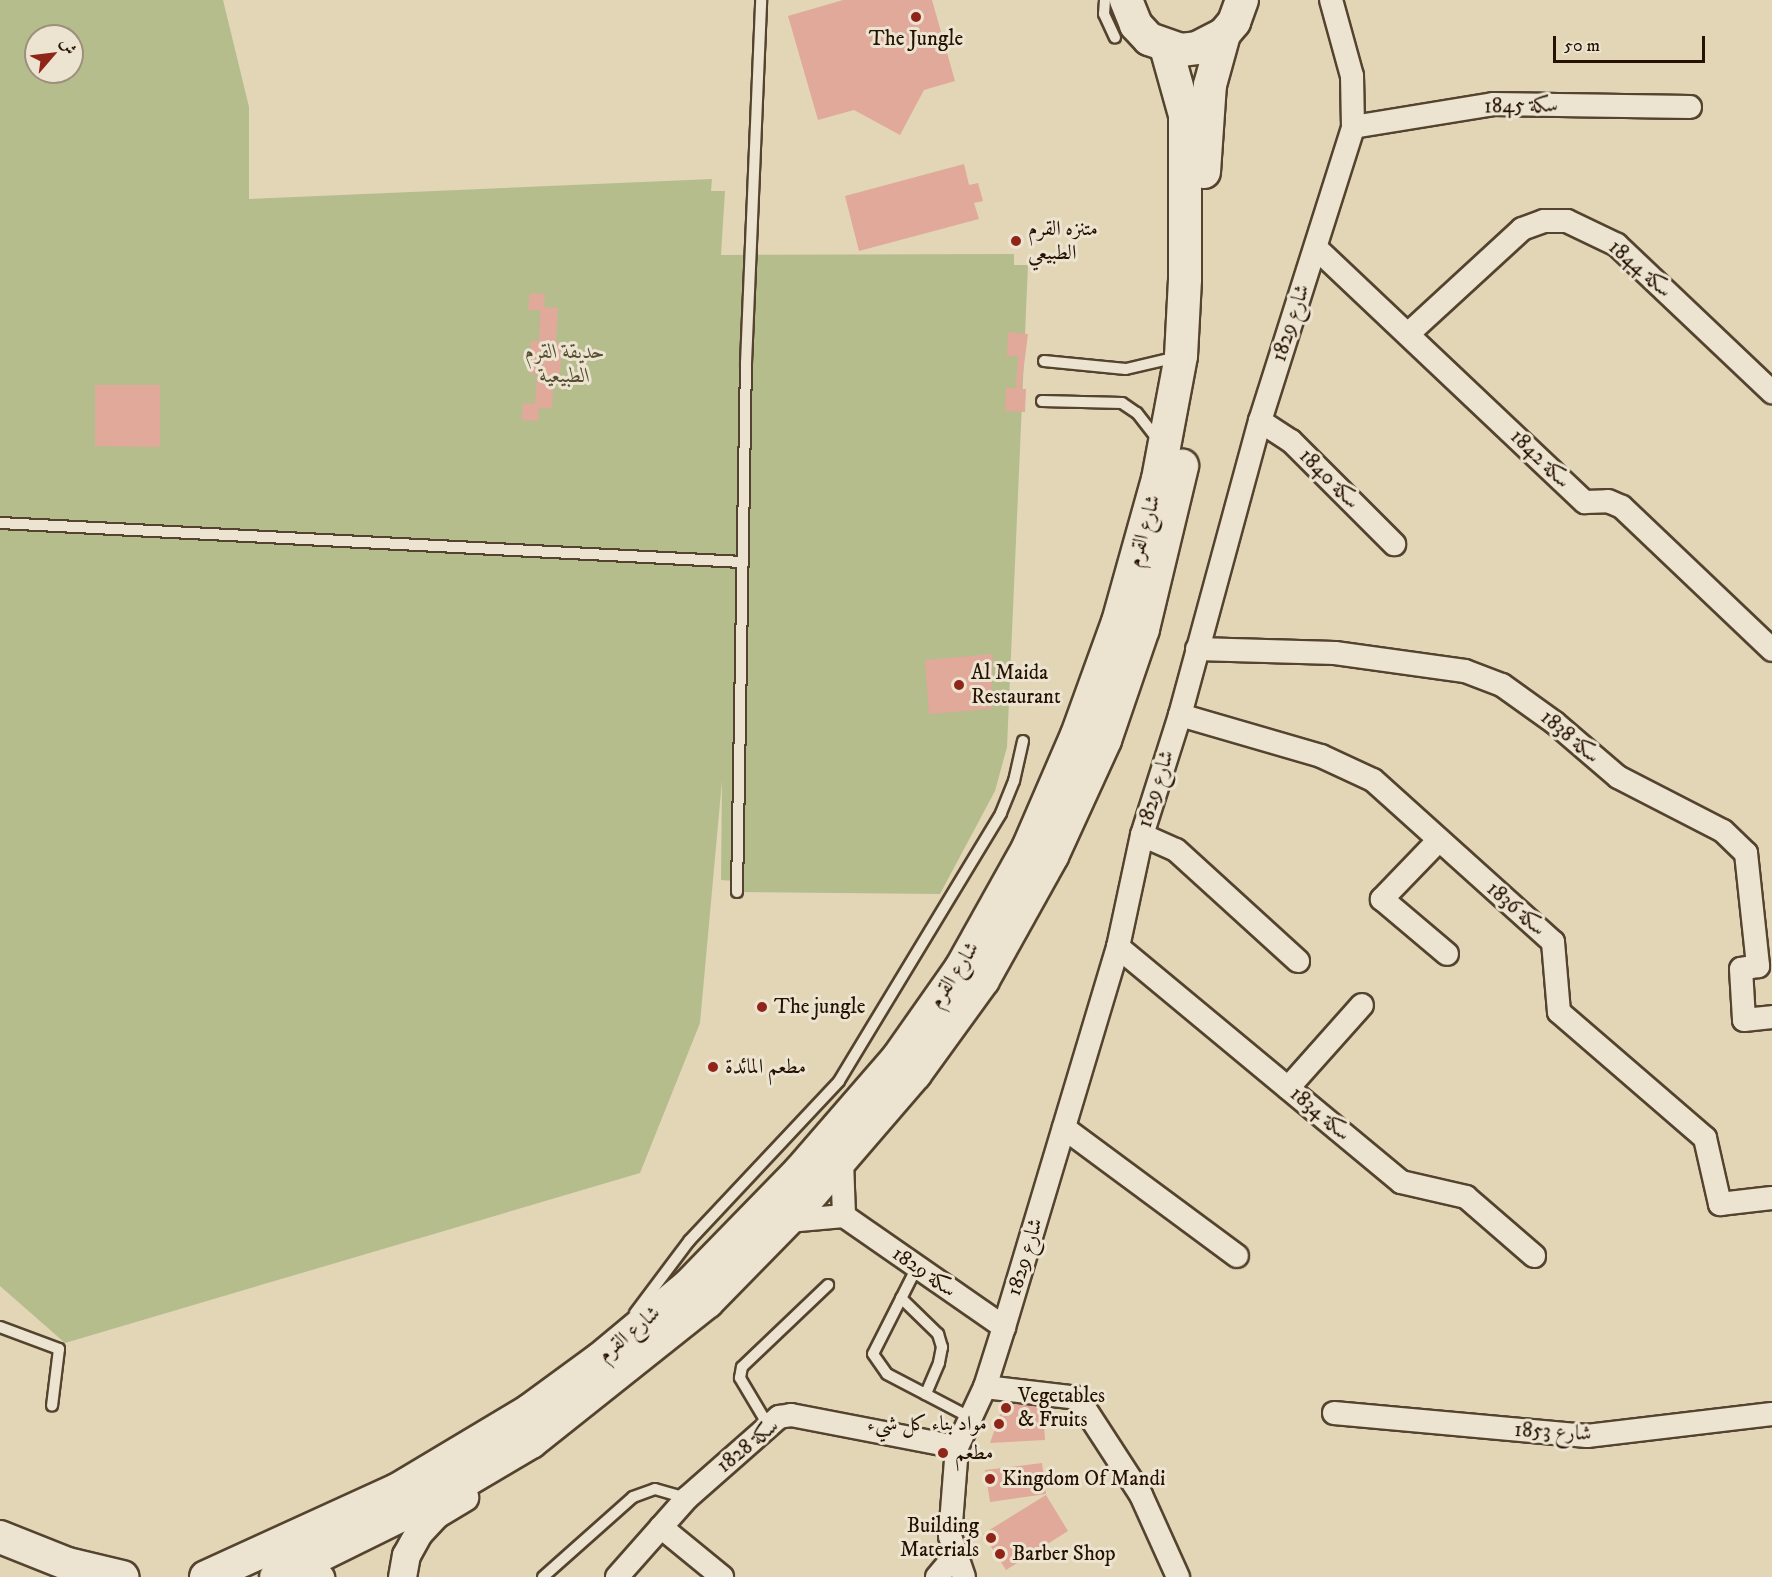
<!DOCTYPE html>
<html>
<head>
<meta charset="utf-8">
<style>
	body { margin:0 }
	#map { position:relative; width:1772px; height:1577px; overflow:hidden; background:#e2d6b7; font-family:"IM FELL DW Pica",Amiri,serif }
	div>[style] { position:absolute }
	.green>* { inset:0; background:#b5bd8d }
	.building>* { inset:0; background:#e0a99a }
	.roads { filter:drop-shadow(2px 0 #54432e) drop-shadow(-2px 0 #54432e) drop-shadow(0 2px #54432e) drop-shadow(0 -2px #54432e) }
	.service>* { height:10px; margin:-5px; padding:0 5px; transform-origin:5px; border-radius:5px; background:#ece4d0 }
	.minor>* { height:22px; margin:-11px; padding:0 11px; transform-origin:11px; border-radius:11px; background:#ece4d0 }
	.tertiary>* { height:27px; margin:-13.5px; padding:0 13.5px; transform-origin:13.5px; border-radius:13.5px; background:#ece4d0 }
	.secondary>* { height:32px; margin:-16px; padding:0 16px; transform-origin:16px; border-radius:16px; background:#ece4d0 }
	.dots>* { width:16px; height:16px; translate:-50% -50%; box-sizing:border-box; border:3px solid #ece4d0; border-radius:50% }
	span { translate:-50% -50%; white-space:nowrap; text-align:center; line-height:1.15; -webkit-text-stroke:6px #ece4d0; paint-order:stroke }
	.poi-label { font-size:21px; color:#251200 }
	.left { translate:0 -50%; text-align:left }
	.right { translate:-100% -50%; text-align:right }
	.street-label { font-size:21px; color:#251200 }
	.park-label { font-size:21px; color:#574e31; font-style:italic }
	.north { position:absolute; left:24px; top:24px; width:60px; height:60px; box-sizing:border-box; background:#ece4d0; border:2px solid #9c907d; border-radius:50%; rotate:62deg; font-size:16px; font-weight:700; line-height:24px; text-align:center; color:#251200 }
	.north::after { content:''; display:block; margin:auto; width:21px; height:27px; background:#8f2418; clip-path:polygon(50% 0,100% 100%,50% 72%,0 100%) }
	.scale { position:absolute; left:1553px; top:36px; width:152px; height:27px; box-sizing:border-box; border:3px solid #251200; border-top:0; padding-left:8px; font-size:18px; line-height:21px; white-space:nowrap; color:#251200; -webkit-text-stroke:4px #ece4d0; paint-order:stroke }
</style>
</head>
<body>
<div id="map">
	<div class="green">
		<div style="clip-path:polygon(evenodd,0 0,223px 0,249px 107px,249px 199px,712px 179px,711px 191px,725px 191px,721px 255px,1014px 254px,1014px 265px,1028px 265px,1007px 747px,995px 791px,940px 894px,735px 892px,735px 881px,721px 880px,722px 781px,700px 1023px,640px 1173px,65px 1343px,0 1286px,0 0,36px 36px,72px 36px,72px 72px,36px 72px,36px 36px)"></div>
	</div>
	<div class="building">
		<div style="clip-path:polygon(843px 0,932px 0,955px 81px,924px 90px,900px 135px,854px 110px,818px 120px,788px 16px)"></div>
		<div style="clip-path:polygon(964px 164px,969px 185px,978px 183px,983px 201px,974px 203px,979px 219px,859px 251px,845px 196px)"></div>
		<div style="clip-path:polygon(530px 293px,545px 294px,544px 307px,558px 308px,556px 342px,562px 343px,560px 375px,554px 375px,552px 408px,539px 408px,538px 421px,522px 420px,523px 403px,535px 404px,537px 374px,529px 373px,531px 341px,539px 341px,540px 310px,528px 310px)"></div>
		<div style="clip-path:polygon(1008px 332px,1028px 334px,1021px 389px,1026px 389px,1025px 412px,1005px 411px,1006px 388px,1016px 388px,1018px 356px,1007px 356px)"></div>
		<div style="clip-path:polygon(95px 385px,160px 385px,160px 447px,95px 446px)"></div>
		<div style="clip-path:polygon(993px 654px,991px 709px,929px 714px,925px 660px)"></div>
		<div style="clip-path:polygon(1042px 1398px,1045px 1440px,990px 1443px,1005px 1400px)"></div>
		<div style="clip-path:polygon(1042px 1463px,1046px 1494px,990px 1502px,985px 1470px)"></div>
		<div style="clip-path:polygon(1046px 1495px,1068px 1531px,1006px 1570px,983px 1534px)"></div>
	</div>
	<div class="roads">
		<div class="service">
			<div style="left:1105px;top:0;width:14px;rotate:94deg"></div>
			<div style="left:1104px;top:14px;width:26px;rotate:65deg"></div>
			<div style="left:1044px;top:361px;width:82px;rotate:5.6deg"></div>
			<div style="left:1126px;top:369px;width:52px;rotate:-13.2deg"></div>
			<div style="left:1042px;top:401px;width:80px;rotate:1.4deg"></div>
			<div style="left:1122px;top:403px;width:18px;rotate:34deg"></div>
			<div style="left:1137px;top:413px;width:36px;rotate:52deg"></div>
			<div style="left:0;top:523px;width:742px;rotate:3.01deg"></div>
			<div style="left:737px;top:892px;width:529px;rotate:-89.03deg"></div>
			<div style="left:746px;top:363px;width:363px;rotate:-87.6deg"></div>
			<div style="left:917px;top:1267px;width:97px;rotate:116.8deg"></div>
			<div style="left:873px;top:1354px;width:24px;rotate:55deg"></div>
			<div style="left:887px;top:1374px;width:95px;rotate:27.6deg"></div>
			<div style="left:901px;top:1298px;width:52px;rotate:44.2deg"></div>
			<div style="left:938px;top:1334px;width:14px;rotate:73deg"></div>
			<div style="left:942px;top:1347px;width:16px;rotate:101deg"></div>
			<div style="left:939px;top:1363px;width:34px;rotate:113deg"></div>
			<div style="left:635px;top:1313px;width:90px;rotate:-53.1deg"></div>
			<div style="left:689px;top:1241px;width:219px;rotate:-46.8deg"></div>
			<div style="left:839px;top:1081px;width:313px;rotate:-58.8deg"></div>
			<div style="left:1001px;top:813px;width:35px;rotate:-68deg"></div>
			<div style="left:1014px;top:781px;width:41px;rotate:-77.3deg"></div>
			<div style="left:0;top:1327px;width:63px;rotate:20.4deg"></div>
			<div style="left:59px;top:1349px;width:57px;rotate:97deg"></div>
			<div style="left:768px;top:1425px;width:55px;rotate:-120.8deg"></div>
			<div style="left:740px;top:1378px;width:11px;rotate:-80deg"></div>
			<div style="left:742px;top:1367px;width:119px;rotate:-43.6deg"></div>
			<div style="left:543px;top:1577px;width:120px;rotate:-41.6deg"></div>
			<div style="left:633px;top:1497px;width:23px;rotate:-20deg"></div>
			<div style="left:655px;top:1489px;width:32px;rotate:16deg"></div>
		</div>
		<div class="minor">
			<div style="left:1353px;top:127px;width:142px;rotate:-9.3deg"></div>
			<div style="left:1493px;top:104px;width:197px;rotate:0.9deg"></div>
			<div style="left:1316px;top:248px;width:370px;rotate:43.4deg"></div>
			<div style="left:1585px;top:502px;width:23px;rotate:-2deg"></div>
			<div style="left:1608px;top:501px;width:15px;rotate:23deg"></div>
			<div style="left:1622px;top:507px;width:207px;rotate:43.6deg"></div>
			<div style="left:1408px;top:334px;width:155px;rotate:-42.6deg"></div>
			<div style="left:1522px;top:229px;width:23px;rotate:-20deg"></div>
			<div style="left:1544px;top:221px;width:23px"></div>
			<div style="left:1567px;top:221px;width:55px;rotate:25.6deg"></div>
			<div style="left:1617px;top:245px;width:214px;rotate:43.5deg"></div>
			<div style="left:1260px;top:421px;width:37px;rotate:33deg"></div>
			<div style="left:1291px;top:441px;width:146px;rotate:45deg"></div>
			<div style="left:1197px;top:649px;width:138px;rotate:1.7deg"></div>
			<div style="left:1335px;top:653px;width:131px;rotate:7.9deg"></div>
			<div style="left:1465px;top:671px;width:40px;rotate:21deg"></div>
			<div style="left:1502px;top:685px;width:65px;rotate:35.6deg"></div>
			<div style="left:1555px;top:723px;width:83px;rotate:40.6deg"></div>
			<div style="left:1618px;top:777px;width:118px;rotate:27.2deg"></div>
			<div style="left:1723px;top:831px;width:32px;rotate:44deg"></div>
			<div style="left:1746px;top:853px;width:114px;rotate:83.9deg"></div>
			<div style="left:1758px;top:966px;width:17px;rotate:170deg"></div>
			<div style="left:1741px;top:969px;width:51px;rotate:86.6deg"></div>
			<div style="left:1744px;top:1020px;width:28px;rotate:-6deg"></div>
			<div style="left:1180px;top:715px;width:147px;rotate:16.2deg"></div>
			<div style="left:1321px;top:756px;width:57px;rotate:24.8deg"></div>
			<div style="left:1373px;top:780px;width:242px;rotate:42deg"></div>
			<div style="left:1553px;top:942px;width:70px;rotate:85.1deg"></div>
			<div style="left:1559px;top:1012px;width:193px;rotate:40.8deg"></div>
			<div style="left:1705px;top:1138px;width:68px;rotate:77.2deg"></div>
			<div style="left:1720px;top:1204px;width:52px;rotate:-6.6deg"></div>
			<div style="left:1142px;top:835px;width:37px;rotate:24deg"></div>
			<div style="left:1176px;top:850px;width:165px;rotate:42.3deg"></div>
			<div style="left:1438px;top:841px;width:81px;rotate:134deg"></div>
			<div style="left:1382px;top:899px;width:85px;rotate:40.2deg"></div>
			<div style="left:1118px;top:947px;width:368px;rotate:39.7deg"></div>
			<div style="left:1401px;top:1182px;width:67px;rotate:13deg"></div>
			<div style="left:1466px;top:1197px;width:90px;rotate:40.9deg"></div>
			<div style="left:1288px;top:1088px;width:111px;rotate:-48.3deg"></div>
			<div style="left:1064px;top:1128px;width:215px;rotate:36.5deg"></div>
			<div style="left:842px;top:1161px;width:55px;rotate:87.9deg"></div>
			<div style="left:788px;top:1221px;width:56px;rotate:-5.1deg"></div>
			<div style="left:844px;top:1216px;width:195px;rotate:34.8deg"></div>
			<div style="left:985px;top:1387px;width:94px;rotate:6.7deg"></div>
			<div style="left:1078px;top:1398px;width:116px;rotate:57deg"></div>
			<div style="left:1141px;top:1495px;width:90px;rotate:65.7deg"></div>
			<div style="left:1334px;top:1413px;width:254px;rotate:5.2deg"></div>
			<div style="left:1587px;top:1436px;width:186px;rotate:-6.8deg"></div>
			<div style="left:661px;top:1527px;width:79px;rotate:39.3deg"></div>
			<div style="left:617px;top:1577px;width:106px;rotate:-48.5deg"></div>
			<div style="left:687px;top:1498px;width:123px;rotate:-41.4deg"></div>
			<div style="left:779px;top:1417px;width:12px;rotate:-9deg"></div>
			<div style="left:791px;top:1415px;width:169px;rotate:10.9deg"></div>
			<div style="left:937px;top:1577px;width:30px;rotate:-50deg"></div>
			<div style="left:964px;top:1577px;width:43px;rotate:-108.9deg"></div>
			<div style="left:950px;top:1536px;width:89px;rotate:-85.5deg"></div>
			<div style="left:957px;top:1447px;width:66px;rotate:-65deg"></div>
			<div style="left:985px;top:1387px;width:63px;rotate:-72.4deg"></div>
			<div style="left:1004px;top:1327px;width:397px;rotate:-73.3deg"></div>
			<div style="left:1118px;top:947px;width:115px;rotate:-77.9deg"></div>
			<div style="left:1142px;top:835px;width:126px;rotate:-72.4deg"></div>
			<div style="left:1180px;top:715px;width:305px;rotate:-74.8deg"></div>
			<div style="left:1260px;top:421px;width:308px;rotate:-72.4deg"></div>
			<div style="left:1353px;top:127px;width:51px;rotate:-91.1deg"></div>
			<div style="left:1352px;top:76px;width:79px;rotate:-105.4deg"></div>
		</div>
		<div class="tertiary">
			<div style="left:293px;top:1571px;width:28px;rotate:13deg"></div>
			<div style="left:402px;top:1577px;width:22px;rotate:-80deg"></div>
			<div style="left:406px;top:1555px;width:26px;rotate:-61deg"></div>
			<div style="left:419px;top:1532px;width:25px;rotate:-47deg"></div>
			<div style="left:436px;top:1514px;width:33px;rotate:-31deg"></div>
		</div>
		<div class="secondary">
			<div style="left:1126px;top:0;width:27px;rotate:68deg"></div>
			<div style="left:1136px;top:25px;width:19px;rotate:47deg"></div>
			<div style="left:1149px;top:39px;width:34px;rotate:19deg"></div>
			<div style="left:1181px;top:50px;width:16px;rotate:-7deg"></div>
			<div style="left:1197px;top:48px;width:30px;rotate:-27deg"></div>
			<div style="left:1224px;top:34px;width:16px;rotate:-50deg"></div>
			<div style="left:1234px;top:22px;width:23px;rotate:-70deg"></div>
			<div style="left:1204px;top:172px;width:87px;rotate:-86.1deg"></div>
			<div style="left:1210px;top:85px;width:53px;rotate:-74.6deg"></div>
			<div style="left:0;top:1537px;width:73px;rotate:21.7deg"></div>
			<div style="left:68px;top:1564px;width:56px;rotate:13.5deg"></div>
			<div style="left:206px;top:1577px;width:210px;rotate:-24.5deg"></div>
			<div style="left:397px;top:1490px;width:154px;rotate:-30.9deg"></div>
			<div style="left:529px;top:1411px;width:88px;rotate:-36.2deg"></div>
			<div style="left:600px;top:1359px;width:116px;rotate:-39.7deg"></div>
			<div style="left:689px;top:1285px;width:159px;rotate:-45.8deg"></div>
			<div style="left:800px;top:1171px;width:148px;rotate:-49.1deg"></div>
			<div style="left:897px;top:1059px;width:111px;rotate:-54.9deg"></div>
			<div style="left:961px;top:968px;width:137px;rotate:-60.8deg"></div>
			<div style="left:1028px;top:848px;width:123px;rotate:-66.6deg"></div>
			<div style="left:1077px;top:735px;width:120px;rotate:-70.1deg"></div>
			<div style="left:1118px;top:622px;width:148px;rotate:-74.4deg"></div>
			<div style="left:1158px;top:479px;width:125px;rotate:-79.4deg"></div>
			<div style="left:1181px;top:356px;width:77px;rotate:-87deg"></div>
			<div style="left:1185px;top:279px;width:164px;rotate:-90deg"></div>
			<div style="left:1185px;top:115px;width:71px;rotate:-105.6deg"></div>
			<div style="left:276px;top:1577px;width:178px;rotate:-26.3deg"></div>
			<div style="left:436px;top:1498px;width:110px;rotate:-30.5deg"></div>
			<div style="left:531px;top:1442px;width:225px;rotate:-38.5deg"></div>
			<div style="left:707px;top:1302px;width:137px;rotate:-45.6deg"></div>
			<div style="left:803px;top:1204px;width:172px;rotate:-49.3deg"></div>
			<div style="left:915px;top:1074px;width:116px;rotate:-54.1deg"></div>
			<div style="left:983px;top:980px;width:142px;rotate:-60.9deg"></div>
			<div style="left:1052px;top:856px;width:128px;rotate:-65.4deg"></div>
			<div style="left:1105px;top:740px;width:117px;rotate:-71.1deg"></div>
			<div style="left:1143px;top:629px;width:168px;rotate:-76.5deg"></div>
		</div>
	</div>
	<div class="dots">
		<div style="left:916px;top:17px;background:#8f2418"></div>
		<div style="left:1016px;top:241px;background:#8f2418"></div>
		<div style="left:959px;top:685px;background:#8f2418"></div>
		<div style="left:762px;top:1007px;background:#8f2418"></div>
		<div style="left:713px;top:1067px;background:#8f2418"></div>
		<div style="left:1006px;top:1408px;background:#8f2418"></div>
		<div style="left:999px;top:1424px;background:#8f2418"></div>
		<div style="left:943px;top:1453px;background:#8f2418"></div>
		<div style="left:990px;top:1479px;background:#8f2418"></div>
		<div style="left:991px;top:1538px;background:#8f2418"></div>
		<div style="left:1000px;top:1554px;background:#8f2418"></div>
	</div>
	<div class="poi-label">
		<span style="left:916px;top:39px">The Jungle</span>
		<span class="left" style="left:1028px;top:241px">متنزه القرم<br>الطبيعي</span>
		<span class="left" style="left:971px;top:685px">Al Maida<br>Restaurant</span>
		<span class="left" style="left:774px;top:1007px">The jungle</span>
		<span class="left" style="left:725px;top:1067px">مطعم المائدة</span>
		<span class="left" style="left:1018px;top:1408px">Vegetables<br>&amp; Fruits</span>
		<span class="right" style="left:987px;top:1424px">مواد بناء كل شيء</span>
		<span class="left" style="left:955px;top:1453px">مطعم</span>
		<span class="left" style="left:1002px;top:1479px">Kingdom Of Mandi</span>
		<span class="right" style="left:979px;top:1538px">Building<br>Materials</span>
		<span class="left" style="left:1012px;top:1554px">Barber Shop</span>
	</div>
	<div class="street-label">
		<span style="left:1521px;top:106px;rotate:-1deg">1845 سكة</span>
		<span style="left:1640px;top:269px;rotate:41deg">سكة 1844</span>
		<span style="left:1291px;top:323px;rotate:-72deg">1829 شارع</span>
		<span style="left:1540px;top:459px;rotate:44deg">سكة 1842</span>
		<span style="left:1329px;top:479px;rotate:45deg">سكة 1840</span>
		<span style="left:1144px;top:531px;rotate:-74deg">شارع القرم</span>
		<span style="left:1570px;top:737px;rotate:40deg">1838 سكة</span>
		<span style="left:1156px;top:789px;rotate:-73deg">1829 شارع</span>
		<span style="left:1516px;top:909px;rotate:41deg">سكة 1836</span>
		<span style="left:954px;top:975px;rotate:-57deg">شارع القرم</span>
		<span style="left:1320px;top:1114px;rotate:40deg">سكة 1834</span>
		<span style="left:1025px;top:1257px;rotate:-73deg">1829 شارع</span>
		<span style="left:924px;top:1272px;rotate:35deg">سكة 1829</span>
		<span style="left:629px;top:1334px;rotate:-40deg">شارع القرم</span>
		<span style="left:1553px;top:1432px;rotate:3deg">شارع 1853</span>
		<span style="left:748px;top:1446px;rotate:-39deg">سكة 1828</span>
	</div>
	<div class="park-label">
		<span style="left:565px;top:364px">حديقة القرم<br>الطبيعية</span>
	</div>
	<div class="north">ش</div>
	<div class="scale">50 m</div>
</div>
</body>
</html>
